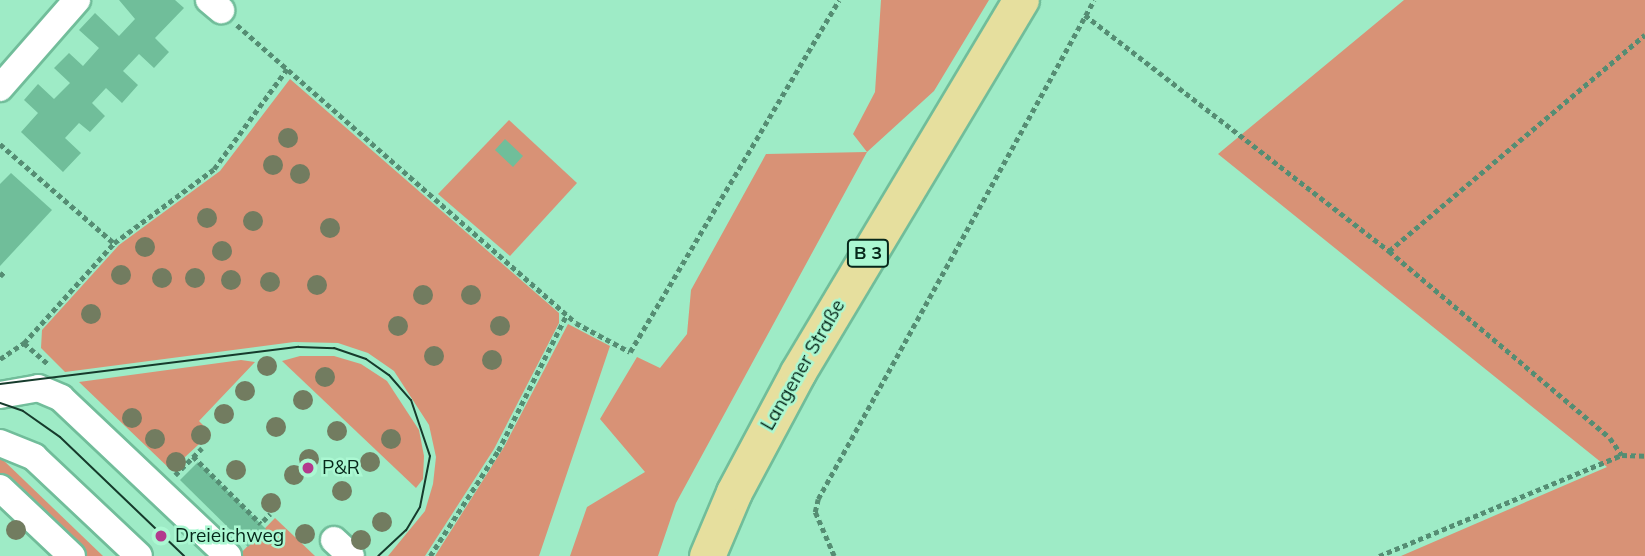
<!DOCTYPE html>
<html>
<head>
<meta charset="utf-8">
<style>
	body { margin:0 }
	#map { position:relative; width:1645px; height:556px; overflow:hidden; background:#9eebc6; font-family:Mulish,sans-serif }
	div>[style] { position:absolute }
	.green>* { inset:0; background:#d89276 }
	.building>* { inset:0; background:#70be9a }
	.path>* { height:4.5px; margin-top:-2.25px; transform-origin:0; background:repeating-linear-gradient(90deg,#558d73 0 5px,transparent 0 8.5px) }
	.roads { filter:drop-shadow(2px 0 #71bd9a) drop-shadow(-2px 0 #71bd9a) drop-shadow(0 2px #71bd9a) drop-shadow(0 -2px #71bd9a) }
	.minor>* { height:26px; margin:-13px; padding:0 13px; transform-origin:13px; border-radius:13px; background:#fff }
	.major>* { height:35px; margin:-17.5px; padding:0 17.5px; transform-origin:17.5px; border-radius:17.5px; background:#e6df9e }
	.tram>* { height:2px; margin:-1px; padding:0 1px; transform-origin:1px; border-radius:1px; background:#163b2c }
	.trees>* { width:20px; height:20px; margin:-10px; border-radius:50%; background:#727c60 }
	.dots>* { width:19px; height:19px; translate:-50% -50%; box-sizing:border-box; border:4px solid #abf8d2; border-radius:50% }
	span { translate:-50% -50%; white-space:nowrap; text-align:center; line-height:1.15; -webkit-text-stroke:5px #abf8d2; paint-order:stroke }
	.shield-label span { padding:2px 5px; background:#abf8d2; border:2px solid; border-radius:5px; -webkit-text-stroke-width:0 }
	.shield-label { font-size:18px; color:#06271a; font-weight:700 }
	.street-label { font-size:19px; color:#06271a }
	.poi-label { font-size:19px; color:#06271a }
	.left { translate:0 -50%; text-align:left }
</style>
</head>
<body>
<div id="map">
	<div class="green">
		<div style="clip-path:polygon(881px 0,989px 0,934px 91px,867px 152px,676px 503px,658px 556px,570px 556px,587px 507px,645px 472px,600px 419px,637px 357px,660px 368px,687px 334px,691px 290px,766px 154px,867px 152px,853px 134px,875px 92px)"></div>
		<div style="clip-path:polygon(1404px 0,1645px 0,1645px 556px,1401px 556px,1607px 467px,1218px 154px)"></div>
		<div style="clip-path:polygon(290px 79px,559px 313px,559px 323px,494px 449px,425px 556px,388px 556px,425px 511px,433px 484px,436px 457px,429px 425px,394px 371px,368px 353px,338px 343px,294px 342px,65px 372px,41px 348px,42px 330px,119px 245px,220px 171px)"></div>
		<div style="clip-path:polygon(509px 120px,577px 183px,510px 256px,438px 194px)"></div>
		<div style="clip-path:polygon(568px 324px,610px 346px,539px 556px,435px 556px,504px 447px)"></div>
		<div style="clip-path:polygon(300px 356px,334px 356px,361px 364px,387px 381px,419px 430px,424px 456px,423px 479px,416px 488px,282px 361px)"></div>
		<div style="clip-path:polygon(241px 360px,255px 362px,199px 421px,211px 433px,171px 470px,79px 382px)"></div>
		<div style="clip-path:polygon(0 457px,103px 556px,83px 556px,0 477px)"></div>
		<div style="clip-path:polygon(275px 518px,315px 556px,238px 556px)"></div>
	</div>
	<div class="building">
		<div style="clip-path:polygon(119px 0,175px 0,184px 8px,155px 38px,169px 52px,154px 68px,139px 54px,123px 71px,138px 85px,122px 103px,106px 88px,92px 103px,105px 116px,90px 132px,79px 123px,65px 138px,81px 153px,63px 172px,21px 132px,38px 113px,24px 100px,38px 84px,54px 99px,70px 83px,54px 68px,69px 53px,83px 66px,99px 48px,79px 30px,95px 13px,119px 36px,135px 19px)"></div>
		<div style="clip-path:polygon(505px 139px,523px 156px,513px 167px,495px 150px)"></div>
		<div style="clip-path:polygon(11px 173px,52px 210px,0 266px,0 184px)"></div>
		<div style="clip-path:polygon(198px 462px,266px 529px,248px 547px,180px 480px)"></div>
	</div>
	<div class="path">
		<div style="left:1085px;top:15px;width:385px;rotate:37.8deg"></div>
		<div style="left:1389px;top:251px;width:289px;rotate:40.2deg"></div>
		<div style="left:1610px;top:438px;width:21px;rotate:55deg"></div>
		<div style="left:237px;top:25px;width:451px;rotate:41.3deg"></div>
		<div style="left:576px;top:323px;width:61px;rotate:28.2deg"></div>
		<div style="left:630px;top:352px;width:409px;rotate:-59.3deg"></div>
		<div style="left:0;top:144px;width:151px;rotate:41deg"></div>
		<div style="left:1389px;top:251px;width:335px;rotate:-40.2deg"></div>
		<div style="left:0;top:276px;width:8px;rotate:-45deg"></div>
		<div style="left:24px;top:343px;width:33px;rotate:41deg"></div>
		<div style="left:0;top:359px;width:29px;rotate:-34deg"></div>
		<div style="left:24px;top:343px;width:135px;rotate:-48deg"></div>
		<div style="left:114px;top:243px;width:124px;rotate:-36.5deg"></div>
		<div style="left:214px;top:169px;width:124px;rotate:-53.9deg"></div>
		<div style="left:193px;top:456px;width:96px;rotate:45deg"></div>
		<div style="left:175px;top:475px;width:38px;rotate:-45deg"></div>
		<div style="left:263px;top:521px;width:10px;rotate:-45deg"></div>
		<div style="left:430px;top:556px;width:125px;rotate:-57.1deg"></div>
		<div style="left:498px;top:451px;width:153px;rotate:-63.3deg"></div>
		<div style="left:834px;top:556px;width:48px;rotate:-113.4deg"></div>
		<div style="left:815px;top:512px;width:13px;rotate:-77deg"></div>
		<div style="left:818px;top:499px;width:570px;rotate:-61.05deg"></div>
		<div style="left:1379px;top:556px;width:263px;rotate:-22.6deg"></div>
		<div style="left:1622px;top:455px;width:23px;rotate:2deg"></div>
	</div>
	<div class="roads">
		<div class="minor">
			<div style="left:209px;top:0;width:16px;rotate:40deg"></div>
			<div style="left:0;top:88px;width:117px;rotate:-48.8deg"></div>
			<div style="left:0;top:395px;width:39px;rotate:-10deg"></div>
			<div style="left:38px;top:388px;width:25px;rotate:23deg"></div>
			<div style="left:61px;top:398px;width:230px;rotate:43.4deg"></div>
			<div style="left:0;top:443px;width:37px;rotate:22deg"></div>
			<div style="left:34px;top:457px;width:144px;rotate:43.3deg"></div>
			<div style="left:0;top:488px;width:99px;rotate:43.4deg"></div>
			<div style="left:334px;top:540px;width:23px;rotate:43deg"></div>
		</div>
		<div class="major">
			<div style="left:707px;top:556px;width:69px;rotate:-67.1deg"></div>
			<div style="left:734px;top:492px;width:136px;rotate:-61.9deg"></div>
			<div style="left:798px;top:372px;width:434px;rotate:-59.1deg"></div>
		</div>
	</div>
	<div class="tram">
		<div style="left:0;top:384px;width:301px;rotate:-7.1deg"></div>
		<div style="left:299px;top:347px;width:35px;rotate:2deg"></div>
		<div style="left:334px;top:348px;width:34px;rotate:19deg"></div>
		<div style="left:366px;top:359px;width:28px;rotate:35deg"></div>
		<div style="left:389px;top:375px;width:33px;rotate:49deg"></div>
		<div style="left:411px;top:400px;width:59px;rotate:71.3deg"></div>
		<div style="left:430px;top:456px;width:52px;rotate:101.1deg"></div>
		<div style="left:420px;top:507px;width:27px;rotate:121deg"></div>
		<div style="left:406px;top:530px;width:38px;rotate:137deg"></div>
		<div style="left:0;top:403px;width:24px;rotate:19deg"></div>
		<div style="left:23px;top:411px;width:45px;rotate:35.1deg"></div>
		<div style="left:60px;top:437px;width:172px;rotate:43.8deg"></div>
	</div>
	<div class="trees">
		<div style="left:288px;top:138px"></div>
		<div style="left:273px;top:165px"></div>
		<div style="left:300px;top:174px"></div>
		<div style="left:207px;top:218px"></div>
		<div style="left:253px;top:221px"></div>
		<div style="left:330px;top:228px"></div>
		<div style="left:145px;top:247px"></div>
		<div style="left:222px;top:251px"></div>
		<div style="left:121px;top:275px"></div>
		<div style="left:162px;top:278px"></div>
		<div style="left:195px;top:278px"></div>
		<div style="left:231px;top:280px"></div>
		<div style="left:270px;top:282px"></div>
		<div style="left:317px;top:285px"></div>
		<div style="left:423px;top:295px"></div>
		<div style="left:471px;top:295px"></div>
		<div style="left:91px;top:314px"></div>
		<div style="left:398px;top:326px"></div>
		<div style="left:500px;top:326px"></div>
		<div style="left:434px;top:356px"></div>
		<div style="left:492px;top:360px"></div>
		<div style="left:267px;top:366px"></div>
		<div style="left:325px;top:377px"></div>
		<div style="left:245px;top:391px"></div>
		<div style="left:303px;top:400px"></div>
		<div style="left:224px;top:414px"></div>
		<div style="left:132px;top:418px"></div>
		<div style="left:276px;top:427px"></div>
		<div style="left:337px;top:431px"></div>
		<div style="left:201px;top:435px"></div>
		<div style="left:155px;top:439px"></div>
		<div style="left:391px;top:439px"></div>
		<div style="left:309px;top:459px"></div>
		<div style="left:176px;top:462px"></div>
		<div style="left:370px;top:462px"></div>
		<div style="left:236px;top:470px"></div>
		<div style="left:294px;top:475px"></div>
		<div style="left:342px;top:491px"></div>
		<div style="left:271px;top:503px"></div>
		<div style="left:382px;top:522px"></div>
		<div style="left:16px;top:530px"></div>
		<div style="left:305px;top:534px"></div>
		<div style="left:361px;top:540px"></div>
	</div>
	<div class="dots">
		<div style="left:308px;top:468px;background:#b33a8d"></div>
		<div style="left:161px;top:536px;background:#b33a8d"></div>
	</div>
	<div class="shield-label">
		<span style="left:868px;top:253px">B 3</span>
	</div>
	<div class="street-label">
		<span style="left:803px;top:365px;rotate:-60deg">Langener Straße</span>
	</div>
	<div class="poi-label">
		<span class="left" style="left:322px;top:468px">P&amp;R</span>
		<span class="left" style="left:175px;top:536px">Dreieichweg</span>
	</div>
</div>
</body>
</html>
